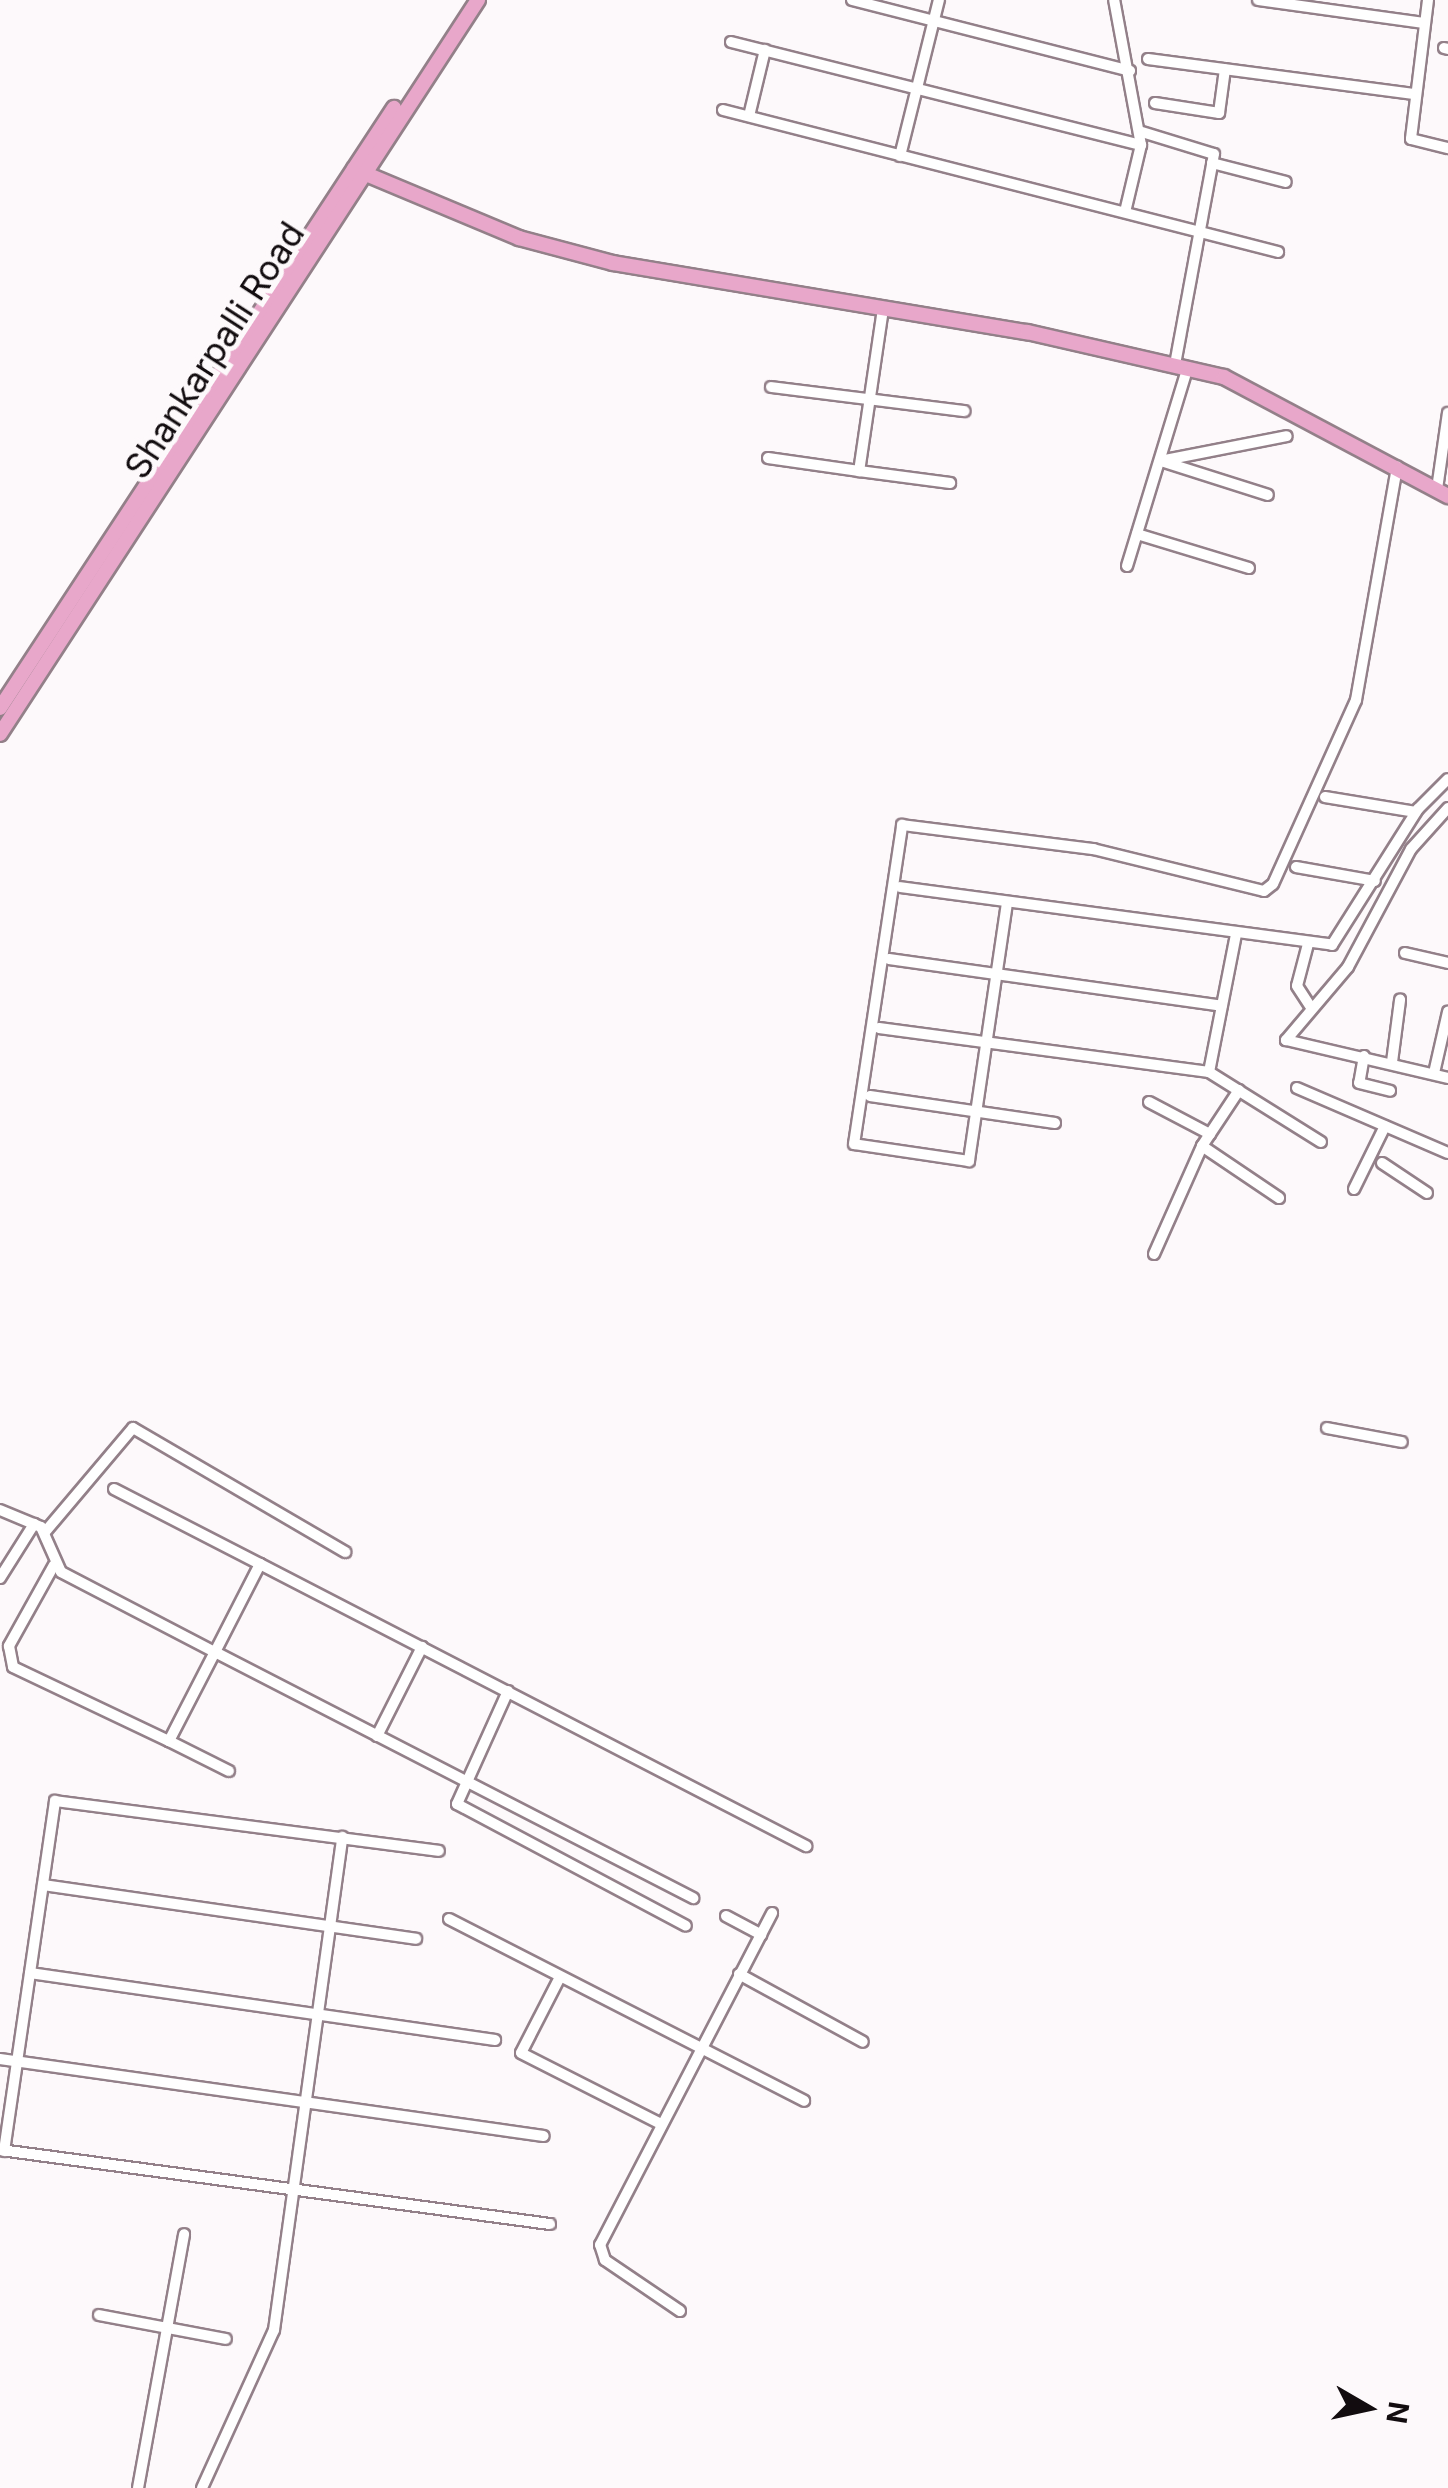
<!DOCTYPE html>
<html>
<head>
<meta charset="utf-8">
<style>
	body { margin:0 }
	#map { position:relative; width:1448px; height:2488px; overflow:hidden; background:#fdf9fb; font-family:Inter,sans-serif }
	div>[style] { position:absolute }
	.roads { filter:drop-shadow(2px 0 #938089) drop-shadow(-2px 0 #938089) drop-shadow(0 2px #938089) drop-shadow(0 -2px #938089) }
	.minor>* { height:10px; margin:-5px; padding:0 5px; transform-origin:5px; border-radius:5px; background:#fff }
	.major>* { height:14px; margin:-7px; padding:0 7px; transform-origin:7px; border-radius:7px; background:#e8a7ca }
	span { translate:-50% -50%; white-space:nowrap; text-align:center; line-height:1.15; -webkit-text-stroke:10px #fdf9fb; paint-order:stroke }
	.street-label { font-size:35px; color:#120c0f }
	.north { position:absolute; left:1318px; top:2358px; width:100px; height:100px; -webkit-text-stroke:8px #fdf9fb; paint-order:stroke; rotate:99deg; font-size:28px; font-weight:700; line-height:40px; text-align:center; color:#120c0f }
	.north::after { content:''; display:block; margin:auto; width:35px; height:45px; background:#120c0f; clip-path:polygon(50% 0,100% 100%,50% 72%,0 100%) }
</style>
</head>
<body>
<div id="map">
	<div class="roads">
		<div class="minor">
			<div style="left:852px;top:0;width:287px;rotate:14.3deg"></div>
			<div style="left:1258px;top:0;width:168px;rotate:7.9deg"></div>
			<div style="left:1428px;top:0;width:140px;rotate:97deg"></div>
			<div style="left:1411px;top:139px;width:38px;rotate:14deg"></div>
			<div style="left:731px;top:42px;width:423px;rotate:14.1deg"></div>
			<div style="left:1141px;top:145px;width:147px;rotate:-100.5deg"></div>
			<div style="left:1444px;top:48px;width:4px;rotate:14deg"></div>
			<div style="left:1148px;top:59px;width:268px;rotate:7.5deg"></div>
			<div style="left:1155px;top:103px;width:65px;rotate:8.9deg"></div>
			<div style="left:1219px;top:113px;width:44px;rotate:-82.2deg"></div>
			<div style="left:723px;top:110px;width:573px;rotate:14.35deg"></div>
			<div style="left:749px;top:116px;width:68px;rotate:-76.4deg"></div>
			<div style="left:1142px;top:132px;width:75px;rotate:17deg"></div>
			<div style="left:1214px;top:154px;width:214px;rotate:100.5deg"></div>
			<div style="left:900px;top:156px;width:161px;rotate:-76deg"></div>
			<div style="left:1212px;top:163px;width:76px;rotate:14.4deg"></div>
			<div style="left:1125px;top:212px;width:69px;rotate:-76.6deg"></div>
			<div style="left:883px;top:309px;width:164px;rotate:98.4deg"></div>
			<div style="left:859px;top:471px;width:92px;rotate:7.5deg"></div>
			<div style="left:771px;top:387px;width:195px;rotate:7.1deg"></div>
			<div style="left:768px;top:458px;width:92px;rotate:8.1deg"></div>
			<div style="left:1160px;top:461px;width:129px;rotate:-11.1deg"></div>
			<div style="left:1161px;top:461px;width:112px;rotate:17.6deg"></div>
			<div style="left:1437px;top:489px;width:77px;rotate:-81.8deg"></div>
			<div style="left:1137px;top:534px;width:117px;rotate:16.9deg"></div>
			<div style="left:1127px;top:566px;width:208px;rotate:-73deg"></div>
			<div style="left:1325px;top:797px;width:92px;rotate:9.4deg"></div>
			<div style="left:1448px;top:808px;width:55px;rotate:132.1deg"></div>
			<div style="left:1411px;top:849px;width:134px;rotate:118.1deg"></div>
			<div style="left:1348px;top:967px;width:96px;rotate:130.3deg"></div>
			<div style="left:1286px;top:1040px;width:166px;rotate:13.2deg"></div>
			<div style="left:1296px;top:867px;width:80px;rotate:10deg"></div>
			<div style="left:900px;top:887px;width:436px;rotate:7.6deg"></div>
			<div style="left:1332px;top:945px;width:161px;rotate:-57.7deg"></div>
			<div style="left:1418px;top:809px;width:42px;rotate:-45deg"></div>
			<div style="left:1007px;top:903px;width:261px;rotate:98.4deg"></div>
			<div style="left:969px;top:1161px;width:116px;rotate:-171.6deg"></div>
			<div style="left:854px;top:1144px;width:323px;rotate:-81.4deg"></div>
			<div style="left:902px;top:825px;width:193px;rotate:7.2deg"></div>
			<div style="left:1093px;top:849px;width:176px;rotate:13.8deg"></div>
			<div style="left:1264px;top:891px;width:11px;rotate:-38deg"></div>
			<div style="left:1273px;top:884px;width:202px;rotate:-65.7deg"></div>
			<div style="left:1356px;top:700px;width:237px;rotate:-80deg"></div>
			<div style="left:1308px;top:944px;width:43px;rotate:104.7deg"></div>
			<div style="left:1297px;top:986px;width:27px;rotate:57deg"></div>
			<div style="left:1405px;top:953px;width:44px;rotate:13.1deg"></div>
			<div style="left:889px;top:959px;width:336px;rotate:8deg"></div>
			<div style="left:879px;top:1028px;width:333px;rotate:7.6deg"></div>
			<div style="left:1209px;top:1072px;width:141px;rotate:-78.9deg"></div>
			<div style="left:1364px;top:1056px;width:27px;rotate:100deg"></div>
			<div style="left:1359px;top:1083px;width:32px;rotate:14deg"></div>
			<div style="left:1392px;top:1062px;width:63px;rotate:-82.6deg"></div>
			<div style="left:1209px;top:1072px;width:132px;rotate:32deg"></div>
			<div style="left:1434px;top:1073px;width:63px;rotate:-77.1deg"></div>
			<div style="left:1297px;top:1088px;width:164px;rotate:23.3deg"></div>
			<div style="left:870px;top:1096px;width:187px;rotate:8.3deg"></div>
			<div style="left:1149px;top:1102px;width:69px;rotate:27.7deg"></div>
			<div style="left:1202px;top:1146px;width:93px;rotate:34deg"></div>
			<div style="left:1382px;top:1163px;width:54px;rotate:33.7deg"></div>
			<div style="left:1354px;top:1189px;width:70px;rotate:-63.8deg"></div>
			<div style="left:1154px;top:1254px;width:118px;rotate:-66deg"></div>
			<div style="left:1202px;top:1146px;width:67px;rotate:-56.5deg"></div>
			<div style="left:1327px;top:1428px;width:76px;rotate:10.6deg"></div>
			<div style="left:114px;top:1489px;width:164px;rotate:27.2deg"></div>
			<div style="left:0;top:1510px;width:44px;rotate:22.5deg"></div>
			<div style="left:41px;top:1527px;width:49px;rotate:66deg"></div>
			<div style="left:61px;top:1572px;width:174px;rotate:27.5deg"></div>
			<div style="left:215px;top:1652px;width:99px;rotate:-62.9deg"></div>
			<div style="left:260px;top:1564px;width:615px;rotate:27.32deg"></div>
			<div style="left:45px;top:1532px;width:136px;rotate:-49.8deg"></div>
			<div style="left:133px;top:1428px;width:246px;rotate:30.3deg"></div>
			<div style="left:54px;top:1565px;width:93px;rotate:119.1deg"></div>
			<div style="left:9px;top:1646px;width:21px;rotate:79deg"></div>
			<div style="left:13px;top:1667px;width:173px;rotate:25.4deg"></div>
			<div style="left:169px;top:1741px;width:100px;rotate:-62.7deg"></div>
			<div style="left:215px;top:1652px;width:538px;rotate:27.23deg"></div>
			<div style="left:0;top:1578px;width:64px;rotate:-57.8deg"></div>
			<div style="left:508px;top:1691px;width:124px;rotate:114.3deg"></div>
			<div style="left:457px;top:1804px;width:259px;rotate:28deg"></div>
			<div style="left:377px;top:1736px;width:100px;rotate:-63.2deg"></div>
			<div style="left:169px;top:1741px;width:67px;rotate:26.6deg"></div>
			<div style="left:43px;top:1885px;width:377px;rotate:8.2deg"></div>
			<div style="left:726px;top:1916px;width:40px;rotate:28deg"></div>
			<div style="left:449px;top:1919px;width:399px;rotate:27.1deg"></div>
			<div style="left:30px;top:1973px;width:470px;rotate:8.2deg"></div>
			<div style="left:739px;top:1974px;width:141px;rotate:28.7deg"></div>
			<div style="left:560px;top:1977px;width:85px;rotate:117.2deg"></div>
			<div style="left:521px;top:2053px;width:157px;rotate:26.9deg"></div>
			<div style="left:0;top:2059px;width:549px;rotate:8.06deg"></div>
			<div style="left:1px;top:2150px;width:554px;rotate:7.68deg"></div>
			<div style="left:4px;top:2151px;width:354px;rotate:-81.7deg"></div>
			<div style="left:55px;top:1801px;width:387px;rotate:7.4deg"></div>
			<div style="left:680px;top:2311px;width:91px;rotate:-145.8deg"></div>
			<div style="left:605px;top:2260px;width:16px;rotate:-108deg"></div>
			<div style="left:600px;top:2245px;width:374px;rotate:-62.6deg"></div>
			<div style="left:99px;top:2315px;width:129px;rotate:10.7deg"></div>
			<div style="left:138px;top:2488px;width:258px;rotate:-79.7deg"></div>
			<div style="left:202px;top:2488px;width:174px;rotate:-65.5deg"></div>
			<div style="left:274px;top:2330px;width:498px;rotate:-82.1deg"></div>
		</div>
		<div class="major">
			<div style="left:354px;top:169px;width:179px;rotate:22.7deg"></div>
			<div style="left:519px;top:238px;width:97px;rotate:14.9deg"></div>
			<div style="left:613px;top:263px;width:420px;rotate:9.5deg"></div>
			<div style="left:1027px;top:332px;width:202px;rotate:12.9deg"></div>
			<div style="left:1224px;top:377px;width:254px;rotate:28deg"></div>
			<div style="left:0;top:708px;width:718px;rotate:-56.71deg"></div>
			<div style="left:0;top:734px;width:876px;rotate:-56.93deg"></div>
		</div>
	</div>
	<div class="street-label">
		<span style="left:214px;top:350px;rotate:-57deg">Shankarpalli Road</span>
	</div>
	<div class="north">N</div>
</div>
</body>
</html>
